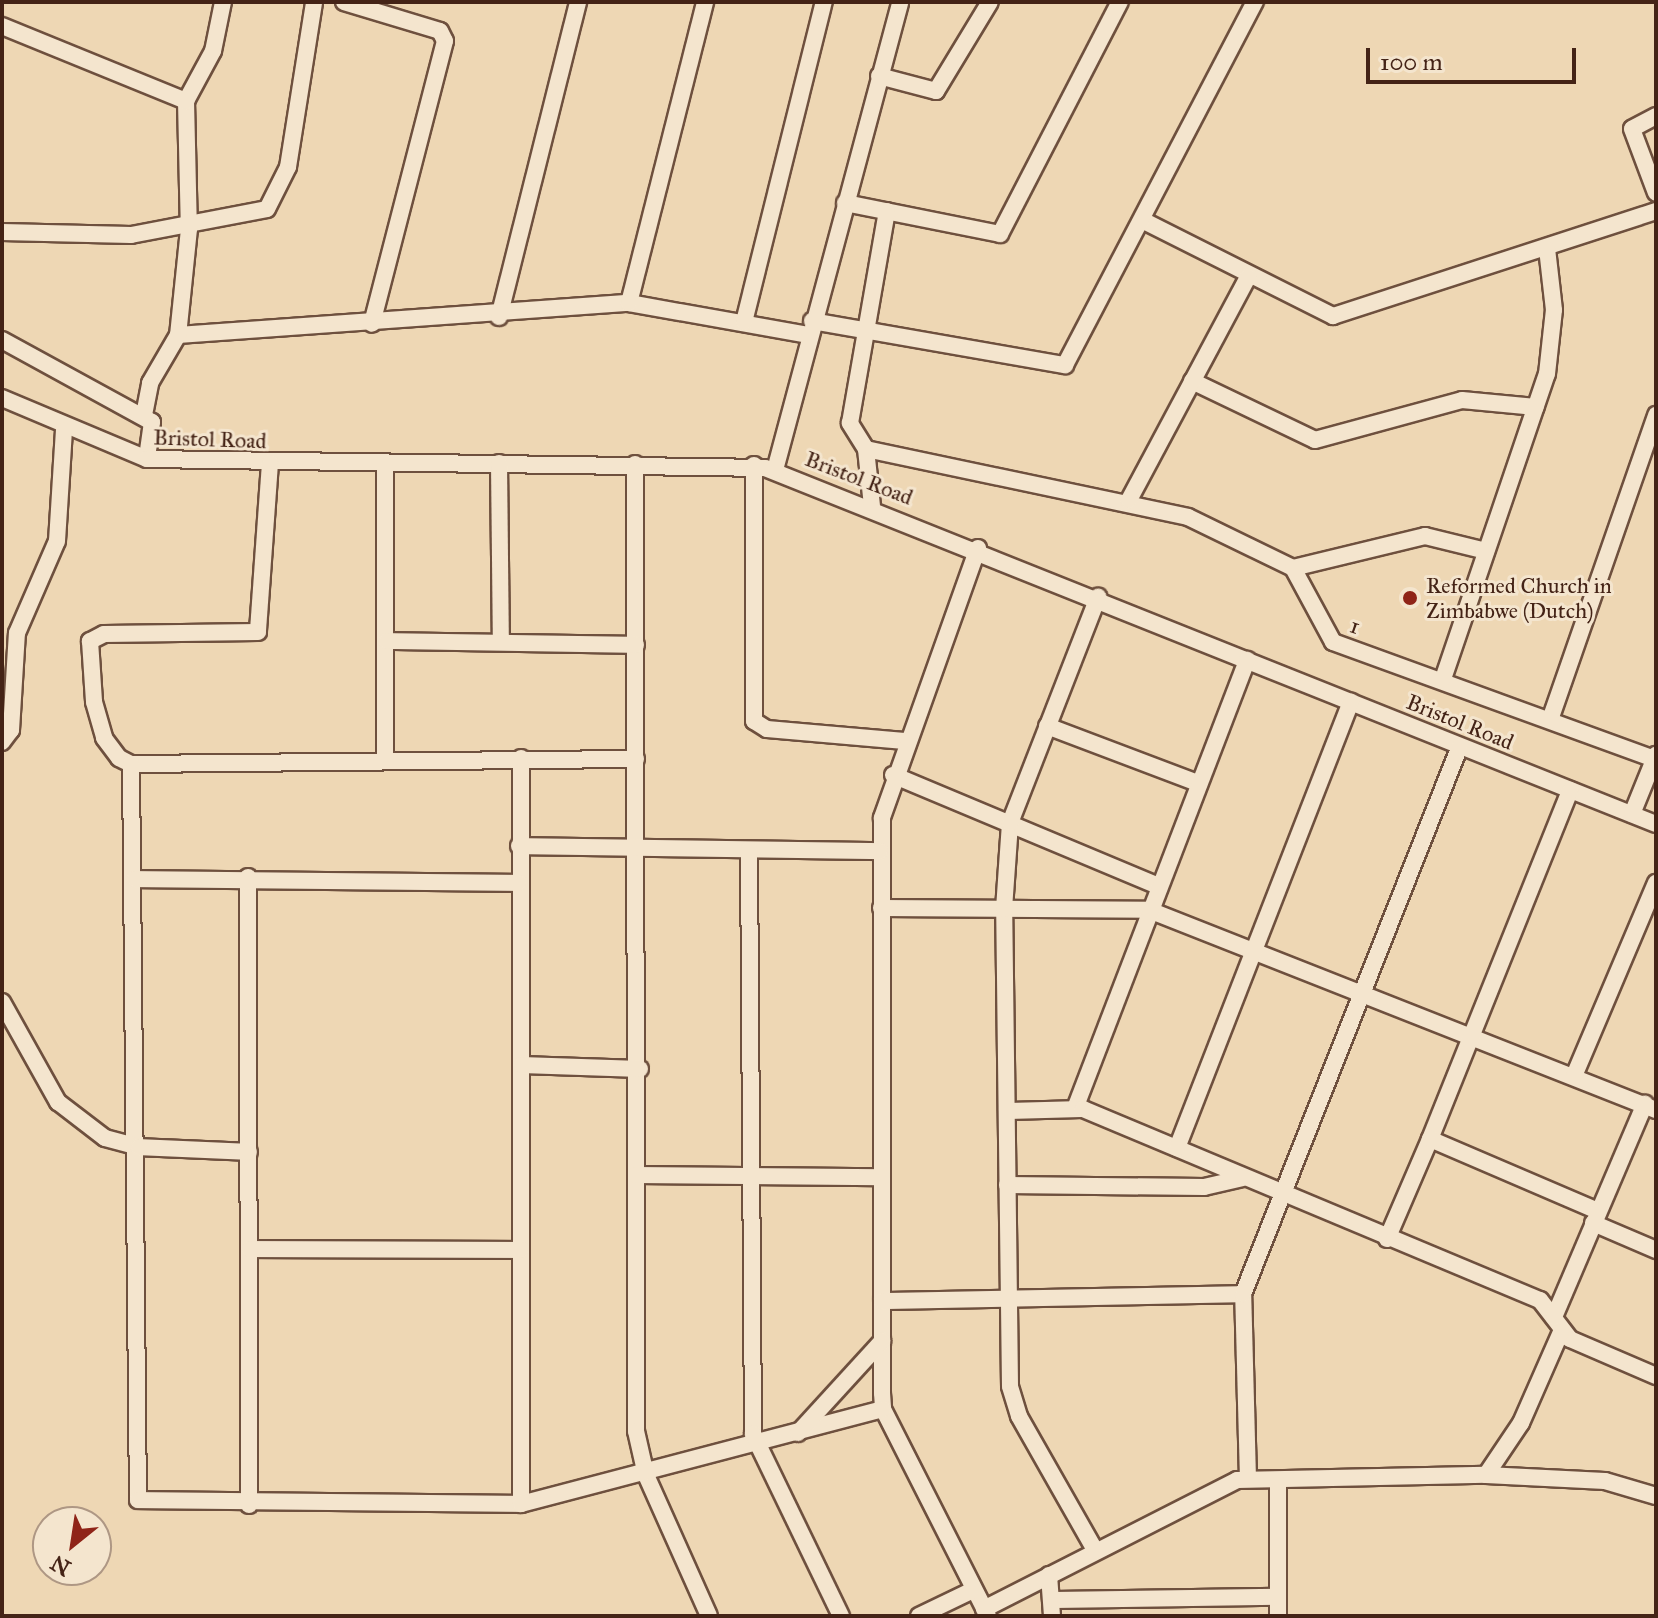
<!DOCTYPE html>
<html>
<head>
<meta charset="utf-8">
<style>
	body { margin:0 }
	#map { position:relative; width:1658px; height:1618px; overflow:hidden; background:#eed7b4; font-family:"IM FELL Great Primer",serif }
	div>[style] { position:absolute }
	.roads { filter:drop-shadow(2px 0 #6e503e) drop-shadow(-2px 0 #6e503e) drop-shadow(0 2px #6e503e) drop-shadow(0 -2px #6e503e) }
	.minor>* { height:16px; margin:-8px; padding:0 8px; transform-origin:8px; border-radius:8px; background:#f4e5ce }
	.dots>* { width:22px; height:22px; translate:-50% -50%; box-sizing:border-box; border:4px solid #f4e5ce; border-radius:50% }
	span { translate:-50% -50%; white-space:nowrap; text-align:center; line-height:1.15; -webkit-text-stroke:6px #f4e5ce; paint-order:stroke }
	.street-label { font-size:22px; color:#442316 }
	.poi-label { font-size:22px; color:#442316 }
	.left { translate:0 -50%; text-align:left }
	.frame { position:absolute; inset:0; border:4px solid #442316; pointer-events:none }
	.north { position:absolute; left:32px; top:1506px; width:80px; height:80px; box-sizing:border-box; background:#f4e5ce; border:2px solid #ae9784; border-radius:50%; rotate:210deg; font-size:22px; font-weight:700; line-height:32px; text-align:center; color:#442316 }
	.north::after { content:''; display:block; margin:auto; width:28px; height:36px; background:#8f2418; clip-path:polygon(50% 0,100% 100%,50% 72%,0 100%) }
	.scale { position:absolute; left:1366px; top:48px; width:210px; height:36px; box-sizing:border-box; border:4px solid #442316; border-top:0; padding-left:10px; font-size:24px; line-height:28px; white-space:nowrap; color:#442316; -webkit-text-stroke:6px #f4e5ce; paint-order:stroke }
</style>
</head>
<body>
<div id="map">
	<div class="roads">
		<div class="minor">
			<div style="left:223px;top:2px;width:50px;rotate:101.5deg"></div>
			<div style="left:213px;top:51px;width:57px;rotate:118.4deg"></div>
			<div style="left:186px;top:101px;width:128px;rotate:88.7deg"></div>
			<div style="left:189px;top:229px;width:107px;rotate:95.9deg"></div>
			<div style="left:178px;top:335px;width:452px;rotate:-4.1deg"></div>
			<div style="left:629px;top:303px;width:183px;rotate:10.1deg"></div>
			<div style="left:344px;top:2px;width:100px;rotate:16.8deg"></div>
			<div style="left:440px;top:31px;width:11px;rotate:63deg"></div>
			<div style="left:445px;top:41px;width:292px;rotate:104.5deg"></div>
			<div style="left:2px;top:26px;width:199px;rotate:22.2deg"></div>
			<div style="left:879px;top:76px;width:59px;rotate:14.7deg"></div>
			<div style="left:936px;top:91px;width:104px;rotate:-58.8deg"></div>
			<div style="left:1656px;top:116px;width:27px;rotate:152deg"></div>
			<div style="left:1632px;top:129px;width:68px;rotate:69.4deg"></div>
			<div style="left:845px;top:203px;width:158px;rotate:11.3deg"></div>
			<div style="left:1000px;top:234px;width:261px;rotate:-62.7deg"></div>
			<div style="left:1142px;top:220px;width:214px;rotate:26.7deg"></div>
			<div style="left:1333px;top:316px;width:340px;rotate:-18deg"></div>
			<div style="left:2px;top:232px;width:129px;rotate:1.3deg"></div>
			<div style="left:131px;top:235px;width:138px;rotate:-10.8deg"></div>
			<div style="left:267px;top:209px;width:47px;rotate:-63.4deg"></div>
			<div style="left:288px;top:167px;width:167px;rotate:-81deg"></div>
			<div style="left:629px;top:303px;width:310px;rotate:-75.8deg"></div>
			<div style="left:499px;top:317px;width:325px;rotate:-75.9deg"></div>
			<div style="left:812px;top:321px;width:257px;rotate:9.9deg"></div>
			<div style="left:1065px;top:365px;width:410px;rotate:-62.4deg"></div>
			<div style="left:744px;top:322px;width:330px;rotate:-76deg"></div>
			<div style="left:2px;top:340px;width:171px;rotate:28.7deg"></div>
			<div style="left:152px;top:422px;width:37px;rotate:98deg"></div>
			<div style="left:1192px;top:381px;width:136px;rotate:25.6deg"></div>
			<div style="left:1315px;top:440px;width:152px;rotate:-15.2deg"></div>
			<div style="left:1462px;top:400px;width:74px;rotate:5.4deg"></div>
			<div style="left:2px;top:398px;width:157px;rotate:22.8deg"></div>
			<div style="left:147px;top:459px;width:618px;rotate:0.83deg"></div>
			<div style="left:765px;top:468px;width:959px;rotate:21.78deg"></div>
			<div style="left:144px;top:415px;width:33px;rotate:-79deg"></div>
			<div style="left:150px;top:383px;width:56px;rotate:-59.7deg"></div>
			<div style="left:866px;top:449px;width:329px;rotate:11.9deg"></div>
			<div style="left:1188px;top:517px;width:117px;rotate:25.9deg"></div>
			<div style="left:1293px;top:568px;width:136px;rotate:-13.6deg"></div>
			<div style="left:1425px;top:536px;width:63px;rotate:13.8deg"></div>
			<div style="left:385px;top:462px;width:296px;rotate:90deg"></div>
			<div style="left:270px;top:463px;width:169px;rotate:94.1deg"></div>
			<div style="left:258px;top:632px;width:154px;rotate:179.3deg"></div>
			<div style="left:104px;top:634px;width:16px;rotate:153deg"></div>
			<div style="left:90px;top:641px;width:61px;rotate:86.2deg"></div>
			<div style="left:94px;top:702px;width:37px;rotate:74deg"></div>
			<div style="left:104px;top:738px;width:25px;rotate:53deg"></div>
			<div style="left:119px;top:758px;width:13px;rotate:27deg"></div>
			<div style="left:131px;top:764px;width:505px;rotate:-0.57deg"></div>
			<div style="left:499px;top:463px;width:178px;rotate:89.4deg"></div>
			<div style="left:635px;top:464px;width:967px;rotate:89.94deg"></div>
			<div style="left:636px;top:1431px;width:45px;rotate:77.2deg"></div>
			<div style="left:646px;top:1475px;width:154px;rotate:65.9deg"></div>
			<div style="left:754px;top:465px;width:256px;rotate:90deg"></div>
			<div style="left:754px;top:721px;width:15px;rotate:32deg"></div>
			<div style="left:767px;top:729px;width:138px;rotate:5deg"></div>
			<div style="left:775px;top:470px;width:484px;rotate:-75deg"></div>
			<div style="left:1129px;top:500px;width:253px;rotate:-61.9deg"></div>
			<div style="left:872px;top:506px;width:57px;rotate:-96deg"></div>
			<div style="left:866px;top:449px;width:31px;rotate:-122deg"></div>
			<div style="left:850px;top:423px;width:215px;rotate:-80.1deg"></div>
			<div style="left:978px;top:548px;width:287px;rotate:109.6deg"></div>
			<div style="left:882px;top:818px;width:575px;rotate:90deg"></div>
			<div style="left:882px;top:1393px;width:16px;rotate:86deg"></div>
			<div style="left:883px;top:1409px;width:232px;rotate:63.1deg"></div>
			<div style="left:1293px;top:568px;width:84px;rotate:61.6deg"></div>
			<div style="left:1333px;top:642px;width:342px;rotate:20deg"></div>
			<div style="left:387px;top:641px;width:249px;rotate:0.9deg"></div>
			<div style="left:1443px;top:679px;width:322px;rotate:-71.2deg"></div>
			<div style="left:1547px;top:374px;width:64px;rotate:-83.8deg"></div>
			<div style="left:1554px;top:310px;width:61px;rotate:-96.5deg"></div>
			<div style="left:1551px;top:717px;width:320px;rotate:-70.8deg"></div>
			<div style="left:1047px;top:726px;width:161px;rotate:20.7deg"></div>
			<div style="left:2px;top:742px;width:15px;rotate:-53deg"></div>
			<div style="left:11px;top:730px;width:97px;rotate:-86.5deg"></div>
			<div style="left:17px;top:633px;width:100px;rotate:-66.5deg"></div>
			<div style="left:57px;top:541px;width:111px;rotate:-86.4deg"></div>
			<div style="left:521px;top:758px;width:746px;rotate:90deg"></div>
			<div style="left:131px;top:764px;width:736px;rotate:89.46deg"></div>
			<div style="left:138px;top:1500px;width:383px;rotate:0.6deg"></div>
			<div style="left:521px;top:1504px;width:374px;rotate:-14.7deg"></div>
			<div style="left:893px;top:775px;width:287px;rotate:22.7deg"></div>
			<div style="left:1632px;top:814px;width:64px;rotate:-67.9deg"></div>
			<div style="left:519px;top:846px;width:361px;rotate:0.8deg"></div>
			<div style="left:749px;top:850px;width:584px;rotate:89.61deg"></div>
			<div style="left:753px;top:1434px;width:202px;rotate:64.2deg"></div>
			<div style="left:248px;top:877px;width:628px;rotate:89.91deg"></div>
			<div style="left:135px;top:879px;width:383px;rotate:0.6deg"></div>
			<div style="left:881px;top:908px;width:268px;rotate:0.4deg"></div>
			<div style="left:1149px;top:910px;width:545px;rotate:21.53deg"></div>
			<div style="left:2px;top:1002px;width:115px;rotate:60.8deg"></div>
			<div style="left:58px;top:1102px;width:59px;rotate:37.5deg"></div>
			<div style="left:105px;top:1138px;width:35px;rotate:15deg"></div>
			<div style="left:139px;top:1147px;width:110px;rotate:2.6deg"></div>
			<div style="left:522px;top:1065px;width:118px;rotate:1.9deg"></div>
			<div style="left:1574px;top:1076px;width:210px;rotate:-67deg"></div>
			<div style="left:1076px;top:1106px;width:478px;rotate:-69deg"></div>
			<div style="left:1007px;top:1111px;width:76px;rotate:-1.5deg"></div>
			<div style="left:1083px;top:1109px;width:495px;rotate:22.7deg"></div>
			<div style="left:1540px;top:1300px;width:49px;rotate:52.4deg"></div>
			<div style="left:1570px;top:1339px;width:94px;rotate:23.3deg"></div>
			<div style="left:1430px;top:1139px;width:376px;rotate:-68.1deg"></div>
			<div style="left:1177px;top:1148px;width:479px;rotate:-68.7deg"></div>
			<div style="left:636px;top:1175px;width:246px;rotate:0.5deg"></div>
			<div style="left:1007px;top:1185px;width:197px;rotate:0.6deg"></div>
			<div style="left:1204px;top:1187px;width:39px;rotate:-13deg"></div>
			<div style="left:1593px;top:1223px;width:69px;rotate:23.2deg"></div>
			<div style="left:1387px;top:1239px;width:109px;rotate:-66.7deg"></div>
			<div style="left:1430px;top:1139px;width:183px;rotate:23.2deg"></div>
			<div style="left:250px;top:1249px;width:271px;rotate:0.2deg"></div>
			<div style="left:882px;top:1301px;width:361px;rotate:-1.1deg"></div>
			<div style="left:1554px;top:1317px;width:232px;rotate:-66.9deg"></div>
			<div style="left:798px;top:1433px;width:125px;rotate:-47.6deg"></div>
			<div style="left:1486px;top:1475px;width:63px;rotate:-56.1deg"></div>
			<div style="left:1521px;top:1423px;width:99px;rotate:-66.3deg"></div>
			<div style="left:1248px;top:1479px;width:185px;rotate:-91.5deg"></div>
			<div style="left:1243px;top:1294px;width:589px;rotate:-68.4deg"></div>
			<div style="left:1095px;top:1550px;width:154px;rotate:-119.6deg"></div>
			<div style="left:1019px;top:1416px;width:31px;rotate:-107deg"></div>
			<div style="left:1010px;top:1386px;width:477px;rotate:-90.7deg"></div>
			<div style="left:1004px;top:909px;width:86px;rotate:-86deg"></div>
			<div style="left:1010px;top:823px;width:243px;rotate:-68.7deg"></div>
			<div style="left:1049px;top:1575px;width:41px;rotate:85.8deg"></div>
			<div style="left:1054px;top:1600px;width:224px;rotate:-0.8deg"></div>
			<div style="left:984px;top:1609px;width:284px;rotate:-27deg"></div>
			<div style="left:1237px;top:1480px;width:249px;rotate:-1.2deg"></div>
			<div style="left:1486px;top:1475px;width:119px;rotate:2.9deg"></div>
			<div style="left:1605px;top:1481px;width:53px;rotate:16.4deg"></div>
			<div style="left:919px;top:1616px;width:60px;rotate:-25.7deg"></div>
			<div style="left:1278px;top:1616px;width:135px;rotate:-90deg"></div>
		</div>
	</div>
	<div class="dots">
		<div style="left:1410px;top:598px;background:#8f2418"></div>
	</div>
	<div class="street-label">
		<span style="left:210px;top:439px;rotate:2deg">Bristol Road</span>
		<span style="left:859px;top:478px;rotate:21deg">Bristol Road</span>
		<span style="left:1355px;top:626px;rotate:19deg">1</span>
		<span style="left:1460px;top:722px;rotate:22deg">Bristol Road</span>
	</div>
	<div class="poi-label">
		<span class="left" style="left:1426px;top:598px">Reformed Church in<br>Zimbabwe (Dutch)</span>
	</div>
	<div class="frame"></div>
	<div class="north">N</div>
	<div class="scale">100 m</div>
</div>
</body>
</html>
